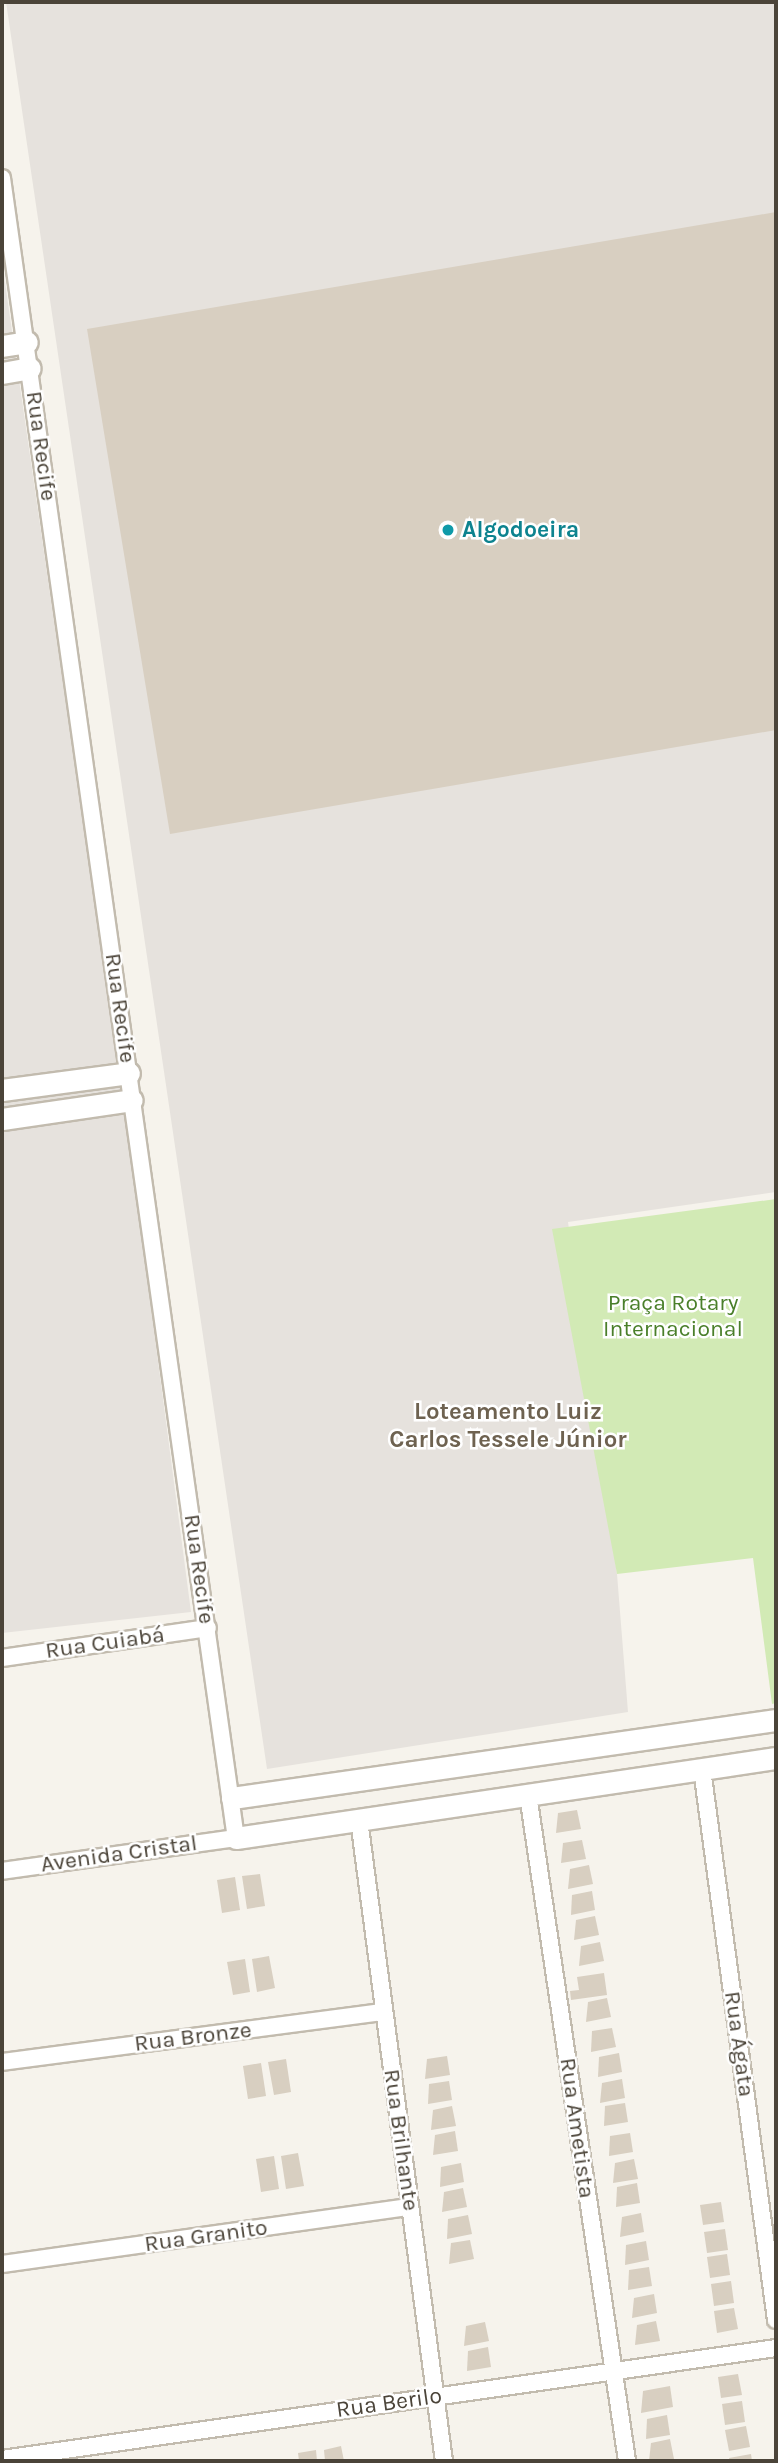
<!DOCTYPE html>
<html>
<head>
<meta charset="utf-8">
<style>
	body { margin:0 }
	#map { position:relative; width:778px; height:2463px; overflow:hidden; background:#f6f3ec; font-family:Karla,sans-serif }
	div>[style] { position:absolute }
	.industrial>* { inset:0; background:#e6e2dd }
	.green>* { inset:0; background:#d2eab5 }
	.building>* { inset:0; background:#d8cfc1 }
	.roads { filter:drop-shadow(2px 0 #c2bbae) drop-shadow(-2px 0 #c2bbae) drop-shadow(0 2px #c2bbae) drop-shadow(0 -2px #c2bbae) }
	.minor>* { height:16px; margin:-8px; padding:0 8px; transform-origin:8px; border-radius:8px; background:#fff }
	.tertiary>* { height:21px; margin:-10.5px; padding:0 10.5px; transform-origin:10.5px; border-radius:10.5px; background:#fff }
	.dots>* { width:19px; height:19px; translate:-50% -50%; box-sizing:border-box; border:4px solid #fff; border-radius:50% }
	span { translate:-50% -50%; white-space:nowrap; text-align:center; line-height:1.15; -webkit-text-stroke:5px #fff; paint-order:stroke }
	.street-label { font-size:23px; color:#4b4439 }
	.culture-label { font-size:23px; color:#0d838f; font-weight:700 }
	.left { translate:0 -50%; text-align:left }
	.park-label { font-size:23px; color:#4a7f2a }
	.neighbourhood-label { font-size:24px; color:#6e6250; font-weight:700 }
	.frame { position:absolute; inset:0; border:4px solid #4b4439; pointer-events:none }
</style>
</head>
<body>
<div id="map">
	<div class="industrial">
		<div style="clip-path:polygon(6px 2px,776px 2px,776px 1192px,568px 1222px,617px 1574px,628px 1712px,267px 1769px)"></div>
		<div style="clip-path:polygon(2px 262px,127px 1125px,191px 1612px,2px 1633px)"></div>
	</div>
	<div class="green">
		<div style="clip-path:polygon(776px 1199px,776px 1703px,772px 1704px,753px 1558px,617px 1574px,552px 1229px)"></div>
	</div>
	<div class="building">
		<div style="clip-path:polygon(776px 212px,776px 730px,170px 834px,87px 329px)"></div>
		<div style="clip-path:polygon(577px 1810px,581px 1829px,556px 1833px,558px 1813px)"></div>
		<div style="clip-path:polygon(582px 1840px,586px 1859px,561px 1863px,563px 1843px)"></div>
		<div style="clip-path:polygon(589px 1865px,593px 1884px,568px 1889px,570px 1869px)"></div>
		<div style="clip-path:polygon(260px 1874px,265px 1906px,247px 1909px,242px 1876px)"></div>
		<div style="clip-path:polygon(235px 1877px,240px 1910px,222px 1913px,217px 1880px)"></div>
		<div style="clip-path:polygon(592px 1891px,595px 1910px,571px 1915px,572px 1895px)"></div>
		<div style="clip-path:polygon(595px 1916px,599px 1935px,574px 1940px,576px 1920px)"></div>
		<div style="clip-path:polygon(600px 1942px,604px 1961px,579px 1966px,581px 1946px)"></div>
		<div style="clip-path:polygon(269px 1956px,275px 1988px,257px 1992px,252px 1959px)"></div>
		<div style="clip-path:polygon(245px 1959px,250px 1992px,233px 1995px,227px 1962px)"></div>
		<div style="clip-path:polygon(604px 1973px,607px 1995px,571px 2000px,570px 1991px,579px 1990px,577px 1977px)"></div>
		<div style="clip-path:polygon(607px 1998px,611px 2017px,586px 2022px,588px 2002px)"></div>
		<div style="clip-path:polygon(612px 2028px,616px 2047px,591px 2052px,592px 2031px)"></div>
		<div style="clip-path:polygon(619px 2053px,622px 2072px,598px 2077px,599px 2057px)"></div>
		<div style="clip-path:polygon(447px 2056px,450px 2075px,425px 2079px,427px 2059px)"></div>
		<div style="clip-path:polygon(286px 2059px,291px 2092px,274px 2095px,268px 2062px)"></div>
		<div style="clip-path:polygon(261px 2063px,266px 2096px,248px 2099px,243px 2066px)"></div>
		<div style="clip-path:polygon(622px 2079px,625px 2098px,600px 2103px,602px 2083px)"></div>
		<div style="clip-path:polygon(449px 2081px,452px 2100px,428px 2104px,429px 2084px)"></div>
		<div style="clip-path:polygon(625px 2103px,628px 2122px,604px 2126px,605px 2106px)"></div>
		<div style="clip-path:polygon(452px 2106px,456px 2126px,431px 2130px,433px 2110px)"></div>
		<div style="clip-path:polygon(455px 2131px,458px 2151px,433px 2155px,435px 2135px)"></div>
		<div style="clip-path:polygon(630px 2133px,633px 2152px,609px 2156px,610px 2136px)"></div>
		<div style="clip-path:polygon(298px 2153px,304px 2186px,286px 2189px,281px 2156px)"></div>
		<div style="clip-path:polygon(274px 2156px,279px 2189px,261px 2192px,256px 2159px)"></div>
		<div style="clip-path:polygon(634px 2159px,638px 2179px,613px 2183px,615px 2163px)"></div>
		<div style="clip-path:polygon(461px 2163px,464px 2182px,440px 2187px,441px 2167px)"></div>
		<div style="clip-path:polygon(637px 2183px,640px 2203px,616px 2207px,617px 2187px)"></div>
		<div style="clip-path:polygon(463px 2188px,467px 2207px,442px 2212px,444px 2192px)"></div>
		<div style="clip-path:polygon(721px 2202px,724px 2222px,703px 2225px,700px 2205px)"></div>
		<div style="clip-path:polygon(641px 2213px,644px 2232px,620px 2237px,622px 2217px)"></div>
		<div style="clip-path:polygon(468px 2215px,472px 2234px,447px 2239px,448px 2219px)"></div>
		<div style="clip-path:polygon(725px 2229px,728px 2250px,707px 2253px,704px 2232px)"></div>
		<div style="clip-path:polygon(470px 2240px,474px 2259px,449px 2264px,451px 2243px)"></div>
		<div style="clip-path:polygon(646px 2241px,649px 2260px,625px 2265px,626px 2245px)"></div>
		<div style="clip-path:polygon(727px 2254px,730px 2275px,710px 2278px,707px 2257px)"></div>
		<div style="clip-path:polygon(649px 2267px,652px 2286px,628px 2290px,629px 2270px)"></div>
		<div style="clip-path:polygon(731px 2281px,734px 2303px,714px 2306px,711px 2284px)"></div>
		<div style="clip-path:polygon(654px 2294px,657px 2313px,632px 2318px,634px 2298px)"></div>
		<div style="clip-path:polygon(734px 2308px,738px 2329px,717px 2333px,714px 2311px)"></div>
		<div style="clip-path:polygon(656px 2321px,660px 2341px,635px 2345px,637px 2325px)"></div>
		<div style="clip-path:polygon(485px 2322px,489px 2341px,464px 2346px,466px 2326px)"></div>
		<div style="clip-path:polygon(488px 2347px,491px 2367px,467px 2371px,468px 2351px)"></div>
		<div style="clip-path:polygon(738px 2374px,742px 2395px,721px 2398px,718px 2377px)"></div>
		<div style="clip-path:polygon(670px 2386px,673px 2407px,641px 2413px,643px 2391px)"></div>
		<div style="clip-path:polygon(742px 2401px,745px 2422px,725px 2425px,722px 2404px)"></div>
		<div style="clip-path:polygon(667px 2415px,670px 2435px,646px 2439px,647px 2419px)"></div>
		<div style="clip-path:polygon(746px 2426px,750px 2447px,729px 2451px,725px 2430px)"></div>
		<div style="clip-path:polygon(670px 2439px,674px 2459px,649px 2461px,651px 2443px)"></div>
		<div style="clip-path:polygon(341px 2446px,344px 2461px,325px 2461px,324px 2450px)"></div>
		<div style="clip-path:polygon(316px 2450px,317px 2461px,299px 2461px,298px 2453px)"></div>
		<div style="clip-path:polygon(751px 2454px,752px 2461px,730px 2461px,729px 2458px)"></div>
	</div>
	<div class="roads">
		<div class="minor">
			<div style="left:2px;top:178px;width:1676px;rotate:81.98deg"></div>
			<div style="left:236px;top:1838px;width:236px;rotate:172deg"></div>
			<div style="left:2px;top:1658px;width:208px;rotate:-8.3deg"></div>
			<div style="left:702px;top:1769px;width:556px;rotate:82.35deg"></div>
			<div style="left:528px;top:1795px;width:673px;rotate:81.54deg"></div>
			<div style="left:359px;top:1820px;width:647px;rotate:82.45deg"></div>
			<div style="left:2px;top:2062px;width:385px;rotate:-7.5deg"></div>
			<div style="left:2px;top:2264px;width:412px;rotate:-8deg"></div>
			<div style="left:2px;top:2459px;width:782px;rotate:-8.16deg"></div>
		</div>
		<div class="tertiary">
			<div style="left:2px;top:346px;width:25px;rotate:-9deg"></div>
			<div style="left:2px;top:373px;width:28px;rotate:-10deg"></div>
			<div style="left:2px;top:1090px;width:128px;rotate:-7.6deg"></div>
			<div style="left:2px;top:1119px;width:131px;rotate:-8.3deg"></div>
			<div style="left:232px;top:1798px;width:550px;rotate:-8.16deg"></div>
			<div style="left:236px;top:1838px;width:546px;rotate:-8.43deg"></div>
		</div>
	</div>
	<div class="dots">
		<div style="left:448px;top:530px;background:#0f9aa8"></div>
	</div>
	<div class="street-label">
		<span style="left:41px;top:446px;rotate:82deg">Rua Recife</span>
		<span style="left:120px;top:1008px;rotate:82deg">Rua Recife</span>
		<span style="left:199px;top:1569px;rotate:82deg">Rua Recife</span>
		<span style="left:105px;top:1643px;rotate:-8deg">Rua Cuiabá</span>
		<span style="left:119px;top:1854px;rotate:-8deg">Avenida Cristal</span>
		<span style="left:193px;top:2037px;rotate:-7deg">Rua Bronze</span>
		<span style="left:739px;top:2044px;rotate:82deg">Rua Ágata</span>
		<span style="left:577px;top:2128px;rotate:82deg">Rua Ametista</span>
		<span style="left:401px;top:2140px;rotate:82deg">Rua Brilhante</span>
		<span style="left:206px;top:2236px;rotate:-8deg">Rua Granito</span>
		<span style="left:389px;top:2403px;rotate:-8deg">Rua Berilo</span>
	</div>
	<div class="culture-label">
		<span class="left" style="left:462px;top:530px">Algodoeira</span>
	</div>
	<div class="park-label">
		<span style="left:673px;top:1316px">Praça Rotary<br>Internacional</span>
	</div>
	<div class="neighbourhood-label">
		<span style="left:508px;top:1426px">Loteamento Luiz<br>Carlos Tessele Júnior</span>
	</div>
	<div class="frame"></div>
</div>
</body>
</html>
